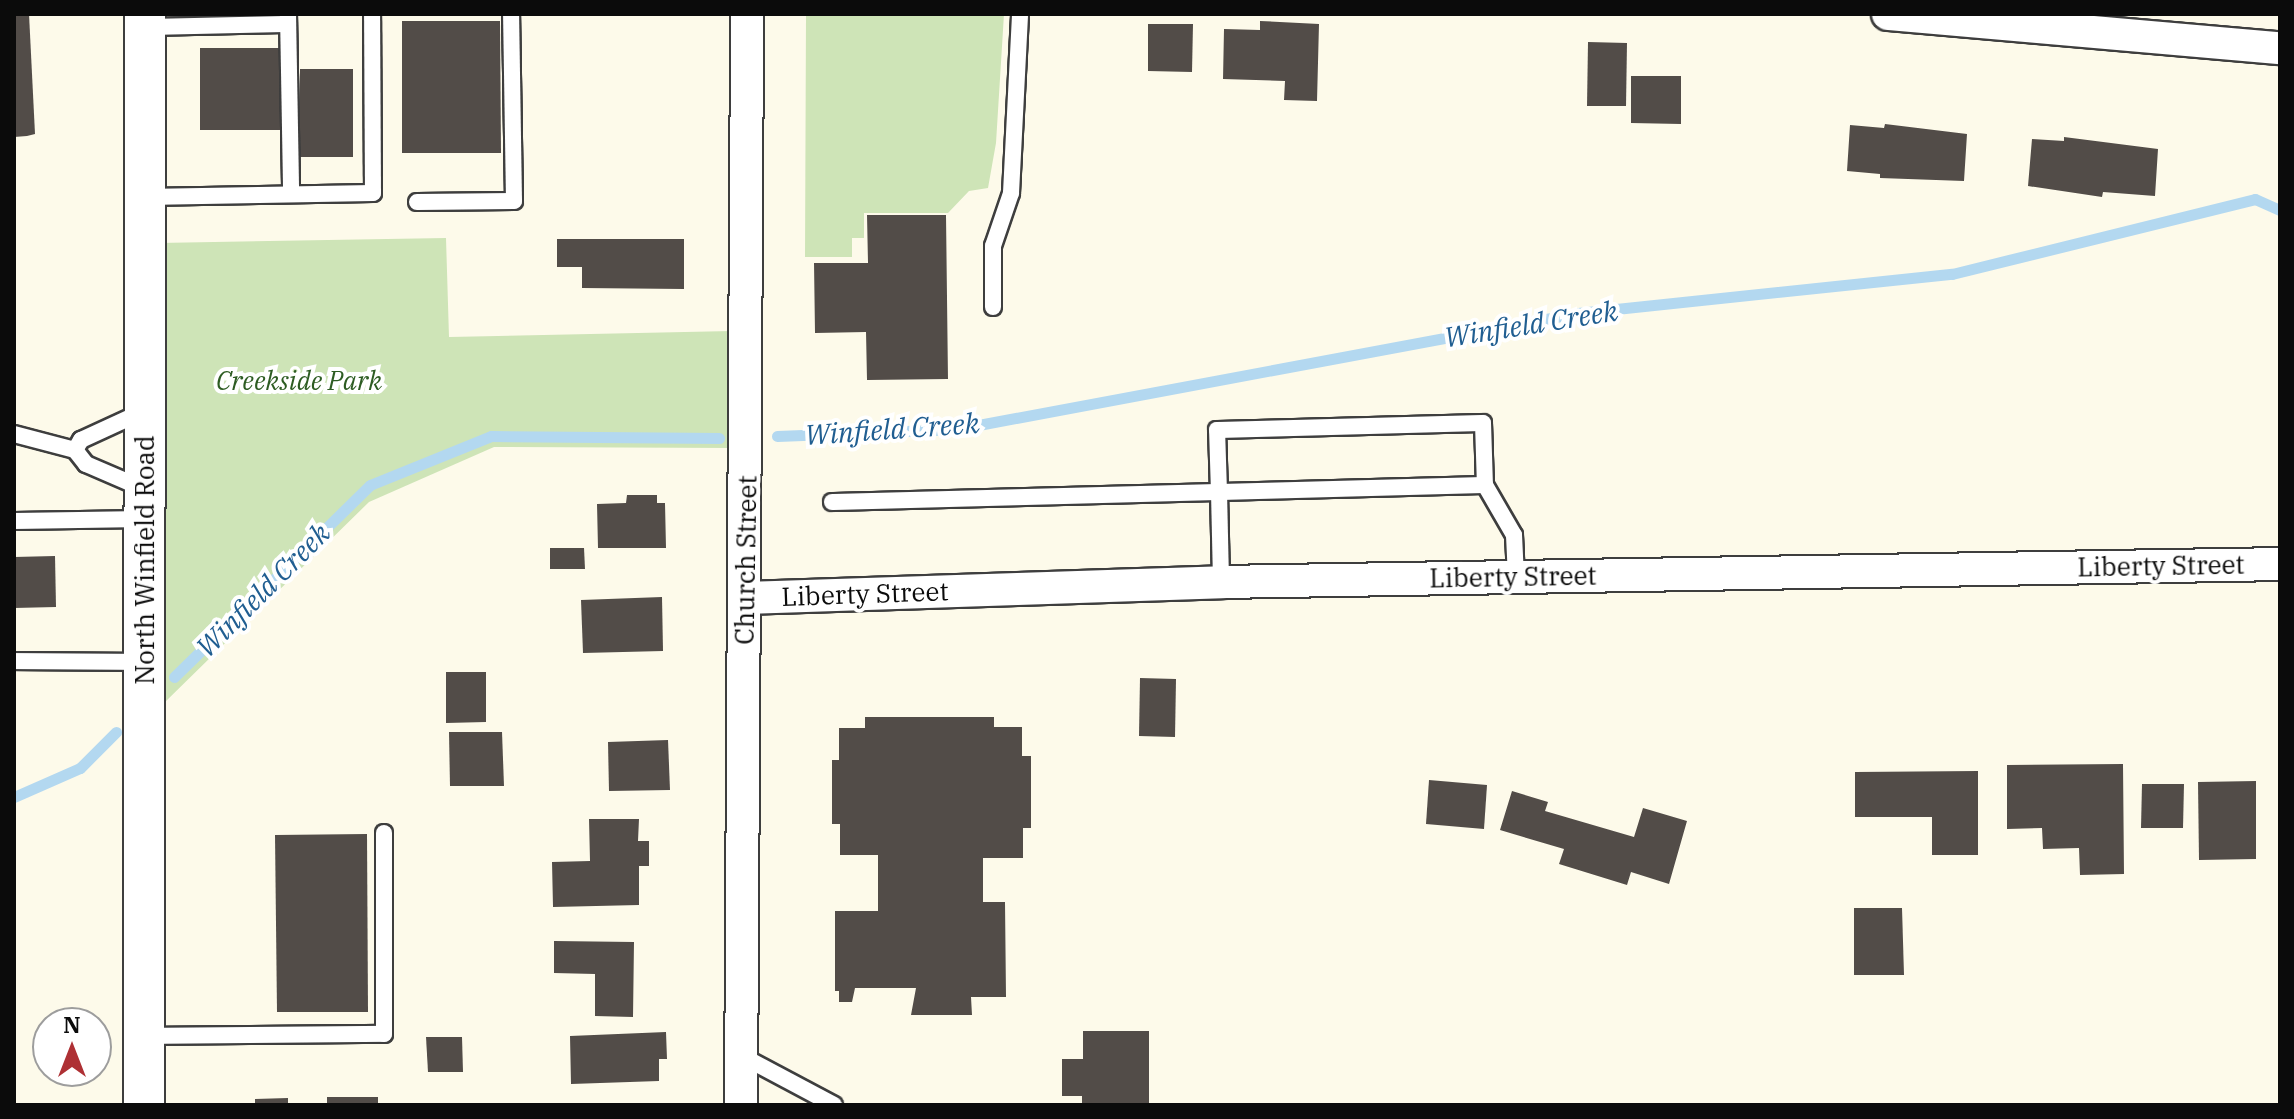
<!DOCTYPE html>
<html>
<head>
<meta charset="utf-8">
<style>
	body { margin:0 }
	#map { position:relative; width:2294px; height:1119px; overflow:hidden; background:#fdfaea; font-family:"IBM Plex Serif",serif }
	div>[style] { position:absolute }
	.green>* { inset:0; background:#cee4b7 }
	.stream>* { height:11px; margin:-5.5px; padding:0 5.5px; transform-origin:5.5px; border-radius:5.5px; background:#b3d8f0 }
	.building>* { inset:0; background:#524c48 }
	.roads { filter:drop-shadow(2px 0 #3e3e3e) drop-shadow(-2px 0 #3e3e3e) drop-shadow(0 2px #3e3e3e) drop-shadow(0 -2px #3e3e3e) }
	.service>* { height:16px; margin:-8px; padding:0 8px; transform-origin:8px; border-radius:8px; background:#fff }
	.minor>* { height:32px; margin:-16px; padding:0 16px; transform-origin:16px; border-radius:16px; background:#fff }
	.tertiary>* { height:40px; margin:-20px; padding:0 20px; transform-origin:20px; border-radius:20px; background:#fff }
	span { translate:-50% -50%; white-space:nowrap; text-align:center; line-height:1.15; -webkit-text-stroke:8px #fff; paint-order:stroke }
	.park-label { font-size:26px; color:#2d5c22; font-style:italic }
	.street-label { font-size:26px; color:#0b0b0b }
	.water-label { font-size:28px; color:#205e91; font-style:italic }
	.frame { position:absolute; inset:0; border:16px solid #0b0b0b; pointer-events:none }
	.north { position:absolute; left:32px; top:1007px; width:80px; height:80px; box-sizing:border-box; background:#fff; border:2px solid #9d9d9d; border-radius:50%; rotate:0deg; font-size:22px; font-weight:700; line-height:32px; text-align:center; color:#0b0b0b }
	.north::after { content:''; display:block; margin:auto; width:28px; height:36px; background:#ae3034; clip-path:polygon(50% 0,100% 100%,50% 72%,0 100%) }
</style>
</head>
<body>
<div id="map">
	<div class="green">
		<div style="clip-path:polygon(806px 14px,1004px 14px,996px 143px,988px 188px,969px 191px,948px 213px,864px 213px,864px 238px,852px 238px,852px 257px,805px 257px)"></div>
		<div style="clip-path:polygon(446px 238px,449px 337px,732px 331px,734px 448px,494px 447px,369px 502px,162px 705px,158px 243px)"></div>
	</div>
	<div class="stream">
		<div style="left:777px;top:436px;width:180px;rotate:-2.2deg"></div>
		<div style="left:957px;top:429px;width:632px;rotate:-10.58deg"></div>
		<div style="left:1578px;top:313px;width:376px;rotate:-6deg"></div>
		<div style="left:1952px;top:274px;width:312px;rotate:-13.9deg"></div>
		<div style="left:2255px;top:199px;width:27px;rotate:24deg"></div>
		<div style="left:174px;top:677px;width:274px;rotate:-44.4deg"></div>
		<div style="left:370px;top:485px;width:131px;rotate:-22deg"></div>
		<div style="left:491px;top:436px;width:228px;rotate:0.5deg"></div>
		<div style="left:14px;top:797px;width:72px;rotate:-23.7deg"></div>
		<div style="left:80px;top:768px;width:51px;rotate:-45deg"></div>
	</div>
	<div class="building">
		<div style="clip-path:polygon(14px 14px,29px 14px,35px 134px,27px 136px,14px 137px)"></div>
		<div style="clip-path:polygon(402px 21px,500px 21px,501px 153px,402px 153px)"></div>
		<div style="clip-path:polygon(1260px 21px,1319px 24px,1317px 101px,1284px 100px,1285px 81px,1223px 79px,1224px 29px,1260px 30px)"></div>
		<div style="clip-path:polygon(1148px 24px,1193px 24px,1192px 72px,1148px 71px)"></div>
		<div style="clip-path:polygon(1588px 42px,1627px 43px,1626px 106px,1587px 106px)"></div>
		<div style="clip-path:polygon(200px 48px,282px 48px,281px 130px,200px 130px)"></div>
		<div style="clip-path:polygon(300px 69px,353px 69px,353px 157px,300px 157px)"></div>
		<div style="clip-path:polygon(1631px 76px,1681px 76px,1681px 124px,1631px 123px)"></div>
		<div style="clip-path:polygon(1885px 124px,1967px 134px,1964px 181px,1880px 178px,1880px 174px,1847px 171px,1850px 125px,1884px 128px)"></div>
		<div style="clip-path:polygon(2064px 137px,2158px 149px,2155px 196px,2103px 192px,2102px 197px,2028px 186px,2032px 139px,2064px 141px)"></div>
		<div style="clip-path:polygon(867px 215px,946px 215px,948px 379px,867px 380px,866px 332px,815px 333px,814px 263px,868px 263px)"></div>
		<div style="clip-path:polygon(557px 239px,684px 239px,684px 289px,582px 288px,582px 267px,557px 267px)"></div>
		<div style="clip-path:polygon(627px 495px,657px 495px,657px 503px,665px 503px,666px 548px,598px 548px,597px 504px,626px 503px)"></div>
		<div style="clip-path:polygon(550px 548px,584px 548px,585px 569px,550px 569px)"></div>
		<div style="clip-path:polygon(55px 556px,56px 607px,14px 608px,14px 557px)"></div>
		<div style="clip-path:polygon(662px 597px,663px 651px,583px 653px,581px 600px)"></div>
		<div style="clip-path:polygon(446px 672px,486px 672px,486px 722px,446px 723px)"></div>
		<div style="clip-path:polygon(1140px 678px,1176px 679px,1175px 737px,1139px 736px)"></div>
		<div style="clip-path:polygon(865px 717px,994px 717px,994px 727px,1022px 727px,1022px 756px,1031px 756px,1031px 828px,1023px 828px,1023px 858px,983px 858px,983px 902px,1005px 902px,1006px 997px,971px 997px,972px 1015px,911px 1015px,916px 988px,855px 988px,852px 1002px,839px 1002px,839px 991px,835px 991px,835px 911px,878px 911px,878px 855px,840px 855px,840px 824px,832px 824px,832px 760px,839px 760px,839px 728px,865px 728px)"></div>
		<div style="clip-path:polygon(449px 732px,502px 732px,504px 786px,450px 786px)"></div>
		<div style="clip-path:polygon(668px 740px,670px 790px,609px 791px,608px 742px)"></div>
		<div style="clip-path:polygon(2123px 764px,2124px 874px,2080px 875px,2079px 848px,2043px 849px,2042px 828px,2007px 829px,2007px 765px)"></div>
		<div style="clip-path:polygon(1978px 771px,1978px 855px,1932px 855px,1932px 817px,1855px 817px,1855px 772px)"></div>
		<div style="clip-path:polygon(1429px 780px,1487px 785px,1484px 829px,1426px 824px)"></div>
		<div style="clip-path:polygon(2256px 781px,2256px 859px,2199px 860px,2198px 782px)"></div>
		<div style="clip-path:polygon(2142px 784px,2184px 784px,2183px 828px,2141px 828px)"></div>
		<div style="clip-path:polygon(1512px 791px,1548px 802px,1545px 811px,1634px 837px,1643px 808px,1687px 821px,1669px 884px,1631px 872px,1627px 885px,1559px 864px,1564px 849px,1500px 830px)"></div>
		<div style="clip-path:polygon(589px 819px,639px 819px,638px 841px,649px 841px,649px 866px,639px 866px,639px 905px,553px 907px,552px 862px,590px 861px)"></div>
		<div style="clip-path:polygon(367px 834px,368px 1012px,277px 1012px,275px 835px)"></div>
		<div style="clip-path:polygon(1854px 908px,1902px 908px,1904px 975px,1854px 975px)"></div>
		<div style="clip-path:polygon(554px 941px,634px 942px,633px 1017px,595px 1016px,595px 974px,554px 973px)"></div>
		<div style="clip-path:polygon(1083px 1031px,1149px 1031px,1149px 1105px,1082px 1105px,1082px 1096px,1062px 1096px,1062px 1059px,1083px 1059px)"></div>
		<div style="clip-path:polygon(666px 1032px,667px 1059px,659px 1059px,659px 1081px,571px 1084px,570px 1036px)"></div>
		<div style="clip-path:polygon(426px 1037px,462px 1037px,463px 1072px,428px 1072px)"></div>
		<div style="clip-path:polygon(327px 1097px,378px 1097px,378px 1105px,327px 1105px)"></div>
		<div style="clip-path:polygon(288px 1098px,288px 1105px,255px 1105px,255px 1099px)"></div>
	</div>
	<div class="roads">
		<div class="service">
			<div style="left:288px;top:14px;width:180px;rotate:89deg"></div>
			<div style="left:146px;top:27px;width:142px;rotate:-1.2deg"></div>
			<div style="left:145px;top:197px;width:228px;rotate:-1deg"></div>
			<div style="left:373px;top:193px;width:179px;rotate:-90.3deg"></div>
			<div style="left:417px;top:202px;width:97px;rotate:-0.6deg"></div>
			<div style="left:514px;top:201px;width:187px;rotate:-90.9deg"></div>
			<div style="left:993px;top:307px;width:61px;rotate:-90deg"></div>
			<div style="left:993px;top:246px;width:56px;rotate:-71.2deg"></div>
			<div style="left:1011px;top:193px;width:179px;rotate:-87.1deg"></div>
			<div style="left:14px;top:434px;width:63px;rotate:14.7deg"></div>
			<div style="left:75px;top:450px;width:18px;rotate:52deg"></div>
			<div style="left:86px;top:464px;width:63px;rotate:23.3deg"></div>
			<div style="left:75px;top:450px;width:12px;rotate:-59deg"></div>
			<div style="left:81px;top:440px;width:67px;rotate:-24.7deg"></div>
			<div style="left:1485px;top:485px;width:266px;rotate:178.5deg"></div>
			<div style="left:1219px;top:492px;width:62px;rotate:-91.8deg"></div>
			<div style="left:1217px;top:430px;width:266px;rotate:-1.5deg"></div>
			<div style="left:1483px;top:423px;width:62px;rotate:88.2deg"></div>
			<div style="left:1485px;top:485px;width:58px;rotate:59.9deg"></div>
			<div style="left:1514px;top:535px;width:42px;rotate:87.3deg"></div>
			<div style="left:832px;top:502px;width:387px;rotate:-1.5deg"></div>
			<div style="left:1219px;top:492px;width:90px;rotate:88.7deg"></div>
			<div style="left:14px;top:521px;width:130px;rotate:-0.9deg"></div>
			<div style="left:14px;top:661px;width:130px;rotate:0.4deg"></div>
			<div style="left:144px;top:1036px;width:240px;rotate:-0.5deg"></div>
			<div style="left:384px;top:1034px;width:201px;rotate:-90deg"></div>
			<div style="left:742px;top:1056px;width:104px;rotate:28deg"></div>
		</div>
		<div class="minor">
			<div style="left:1888px;top:14px;width:393px;rotate:5deg"></div>
			<div style="left:746px;top:598px;width:475px;rotate:-1.9deg"></div>
			<div style="left:1221px;top:582px;width:1059px;rotate:-0.97deg"></div>
			<div style="left:741px;top:1105px;width:1091px;rotate:-89.68deg"></div>
		</div>
		<div class="tertiary">
			<div style="left:144px;top:1105px;width:1091px;rotate:-89.95deg"></div>
		</div>
	</div>
	<div class="park-label">
		<span style="left:299px;top:381px">Creekside Park</span>
	</div>
	<div class="street-label">
		<span style="left:145px;top:560px;rotate:-90deg">North Winfield Road</span>
		<span style="left:746px;top:560px;rotate:-89deg">Church Street</span>
		<span style="left:2161px;top:566px;rotate:-1deg">Liberty Street</span>
		<span style="left:1513px;top:577px;rotate:-1deg">Liberty Street</span>
		<span style="left:865px;top:594px;rotate:-2deg">Liberty Street</span>
	</div>
	<div class="water-label">
		<span style="left:1531px;top:324px;rotate:-9deg">Winfield Creek</span>
		<span style="left:892px;top:429px;rotate:-4deg">Winfield Creek</span>
		<span style="left:263px;top:590px;rotate:-45deg">Winfield Creek</span>
	</div>
	<div class="frame"></div>
	<div class="north">N</div>
</div>
</body>
</html>
